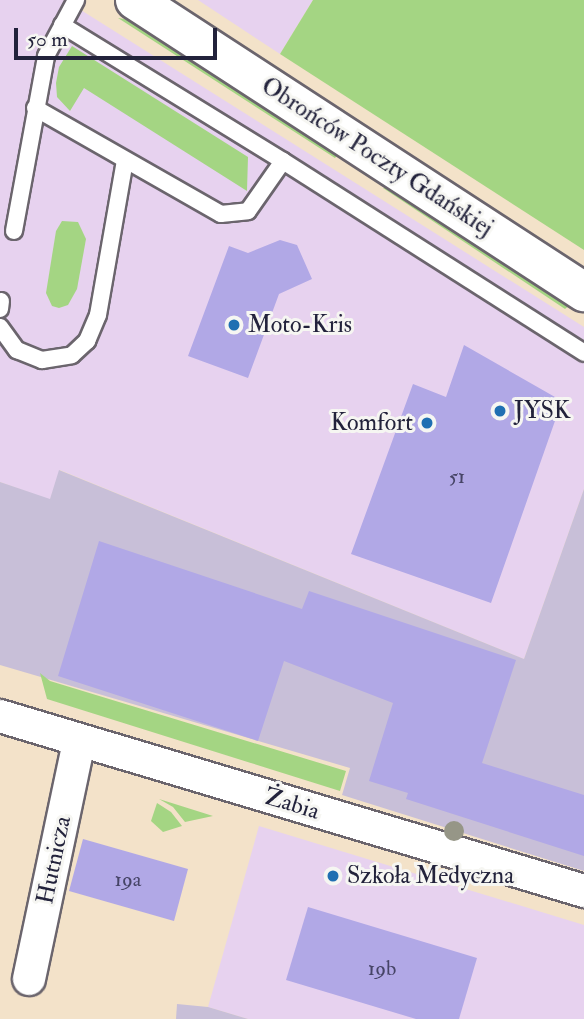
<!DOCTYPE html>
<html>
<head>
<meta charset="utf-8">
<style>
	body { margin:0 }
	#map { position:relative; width:584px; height:1019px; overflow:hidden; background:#f3e2c9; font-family:"IM FELL Double Pica",serif }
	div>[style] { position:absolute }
	.built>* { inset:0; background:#e7d2ef }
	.industrial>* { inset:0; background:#c8bfd8 }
	.green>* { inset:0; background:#a4d583 }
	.building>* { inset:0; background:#b1a8e6 }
	.roads { filter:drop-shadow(2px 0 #6b656d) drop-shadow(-2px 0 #6b656d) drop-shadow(0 2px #6b656d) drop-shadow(0 -2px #6b656d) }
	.service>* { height:16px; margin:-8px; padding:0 8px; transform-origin:8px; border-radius:8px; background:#fff }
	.minor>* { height:32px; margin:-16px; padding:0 16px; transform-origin:16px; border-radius:16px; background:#fff }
	.tertiary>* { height:38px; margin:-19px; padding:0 19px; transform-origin:19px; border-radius:19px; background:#fff }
	.trees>* { width:20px; height:20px; margin:-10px; border-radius:50%; background:#969687 }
	.dots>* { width:19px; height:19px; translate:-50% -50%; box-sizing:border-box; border:4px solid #f6f6f2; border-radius:50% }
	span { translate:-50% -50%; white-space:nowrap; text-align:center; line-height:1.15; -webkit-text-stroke:6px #f6f6f2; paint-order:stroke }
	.number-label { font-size:21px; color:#464466 }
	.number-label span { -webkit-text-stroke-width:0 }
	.street-label { font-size:24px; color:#22223b }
	.poi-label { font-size:24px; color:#22223b }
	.left { translate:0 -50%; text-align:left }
	.right { translate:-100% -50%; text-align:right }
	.scale { position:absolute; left:14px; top:28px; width:203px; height:32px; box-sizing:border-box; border:4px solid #22223b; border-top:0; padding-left:9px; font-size:21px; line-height:24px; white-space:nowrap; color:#22223b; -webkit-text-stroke:5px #f6f6f2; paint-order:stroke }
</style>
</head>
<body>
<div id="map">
	<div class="built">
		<div style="clip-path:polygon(0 0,65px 0,584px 327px,584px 489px,524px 659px,60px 470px,50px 500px,0 482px)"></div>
		<div style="clip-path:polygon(198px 0,313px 0,280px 54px)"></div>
		<div style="clip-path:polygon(259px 826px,584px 925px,584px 1019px,248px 1019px,208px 1007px)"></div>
	</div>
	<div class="industrial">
		<div style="clip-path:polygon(59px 470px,524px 659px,584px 489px,584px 871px,342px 795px,350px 768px,0 665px,0 482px,50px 499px)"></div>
		<div style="clip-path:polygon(177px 1004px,208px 1007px,248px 1019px,176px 1019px)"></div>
	</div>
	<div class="green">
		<div style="clip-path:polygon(313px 0,584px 0,584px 250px,280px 54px)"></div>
		<div style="clip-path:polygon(118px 18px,131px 20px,339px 153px,335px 158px)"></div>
		<div style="clip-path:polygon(72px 46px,248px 157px,247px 191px,84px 88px,70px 111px,57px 97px,56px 83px,59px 67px)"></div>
		<div style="clip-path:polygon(383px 188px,397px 188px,571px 304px,565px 309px)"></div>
		<div style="clip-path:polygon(62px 221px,78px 222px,86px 239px,77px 289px,68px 305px,59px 308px,52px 306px,46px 293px,56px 231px)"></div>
		<div style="clip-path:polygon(40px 673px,50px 681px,346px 771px,340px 791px,47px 699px)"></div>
		<div style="clip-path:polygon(159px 799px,213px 816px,185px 822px,173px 807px)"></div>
		<div style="clip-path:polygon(157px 803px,171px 812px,182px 826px,163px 832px,151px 821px)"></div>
	</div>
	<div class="building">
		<div style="clip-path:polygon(280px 240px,297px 245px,312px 279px,279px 294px,248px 378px,188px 356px,229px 246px,248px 253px)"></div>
		<div style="clip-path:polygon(464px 345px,562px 401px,491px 603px,351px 554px,413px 384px,446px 397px)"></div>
		<div style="clip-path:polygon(99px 541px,302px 609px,309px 591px,516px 660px,482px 763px,584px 795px,584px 856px,406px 799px,408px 793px,369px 781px,393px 703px,284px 661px,258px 741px,58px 676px)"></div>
		<div style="clip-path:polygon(83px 839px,188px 869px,174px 921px,69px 891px)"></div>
		<div style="clip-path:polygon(308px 907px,477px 958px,459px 1019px,416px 1019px,286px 980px)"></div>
	</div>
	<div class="roads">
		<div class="service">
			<div style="left:62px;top:25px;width:259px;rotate:31.6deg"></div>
			<div style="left:35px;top:108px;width:214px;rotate:29.7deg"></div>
			<div style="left:221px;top:214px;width:27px;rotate:-6deg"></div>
			<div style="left:248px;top:211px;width:61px;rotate:-55deg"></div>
			<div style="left:283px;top:161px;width:357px;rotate:32.5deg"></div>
			<div style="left:14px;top:231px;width:178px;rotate:-79.6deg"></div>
			<div style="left:46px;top:56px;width:64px;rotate:-61.8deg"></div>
			<div style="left:0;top:309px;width:8px;rotate:-83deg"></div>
			<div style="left:0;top:327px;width:29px;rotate:54deg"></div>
			<div style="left:17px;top:350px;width:27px;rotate:22deg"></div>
			<div style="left:42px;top:360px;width:30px;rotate:-9deg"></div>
			<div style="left:72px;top:355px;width:21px;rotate:-43deg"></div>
			<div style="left:87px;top:341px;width:28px;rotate:-67deg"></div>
			<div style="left:98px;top:315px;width:157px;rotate:-80.1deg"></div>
		</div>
		<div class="minor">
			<div style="left:0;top:716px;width:610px;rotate:16.68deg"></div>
			<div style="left:29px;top:979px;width:243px;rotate:-78.1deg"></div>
		</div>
		<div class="tertiary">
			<div style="left:135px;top:0;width:536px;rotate:33.04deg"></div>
		</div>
	</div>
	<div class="trees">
		<div style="left:454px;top:831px"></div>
	</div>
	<div class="dots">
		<div style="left:234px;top:325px;background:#1f6fb2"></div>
		<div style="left:500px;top:411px;background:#1f6fb2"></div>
		<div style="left:427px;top:423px;background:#1f6fb2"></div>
		<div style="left:333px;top:876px;background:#1f6fb2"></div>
	</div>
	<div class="number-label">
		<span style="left:457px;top:477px">51</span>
		<span style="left:128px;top:880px">19a</span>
		<span style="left:382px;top:969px">19b</span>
	</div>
	<div class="street-label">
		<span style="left:377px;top:157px;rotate:33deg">Obrońców Poczty Gdańskiej</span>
		<span style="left:292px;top:804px;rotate:17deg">Żabia</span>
		<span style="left:54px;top:860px;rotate:-78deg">Hutnicza</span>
	</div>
	<div class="poi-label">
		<span class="left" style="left:248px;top:325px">Moto-Kris</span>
		<span class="left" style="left:514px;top:411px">JYSK</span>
		<span class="right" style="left:413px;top:423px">Komfort</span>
		<span class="left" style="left:347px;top:876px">Szkoła Medyczna</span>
	</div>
	<div class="scale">50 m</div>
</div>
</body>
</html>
